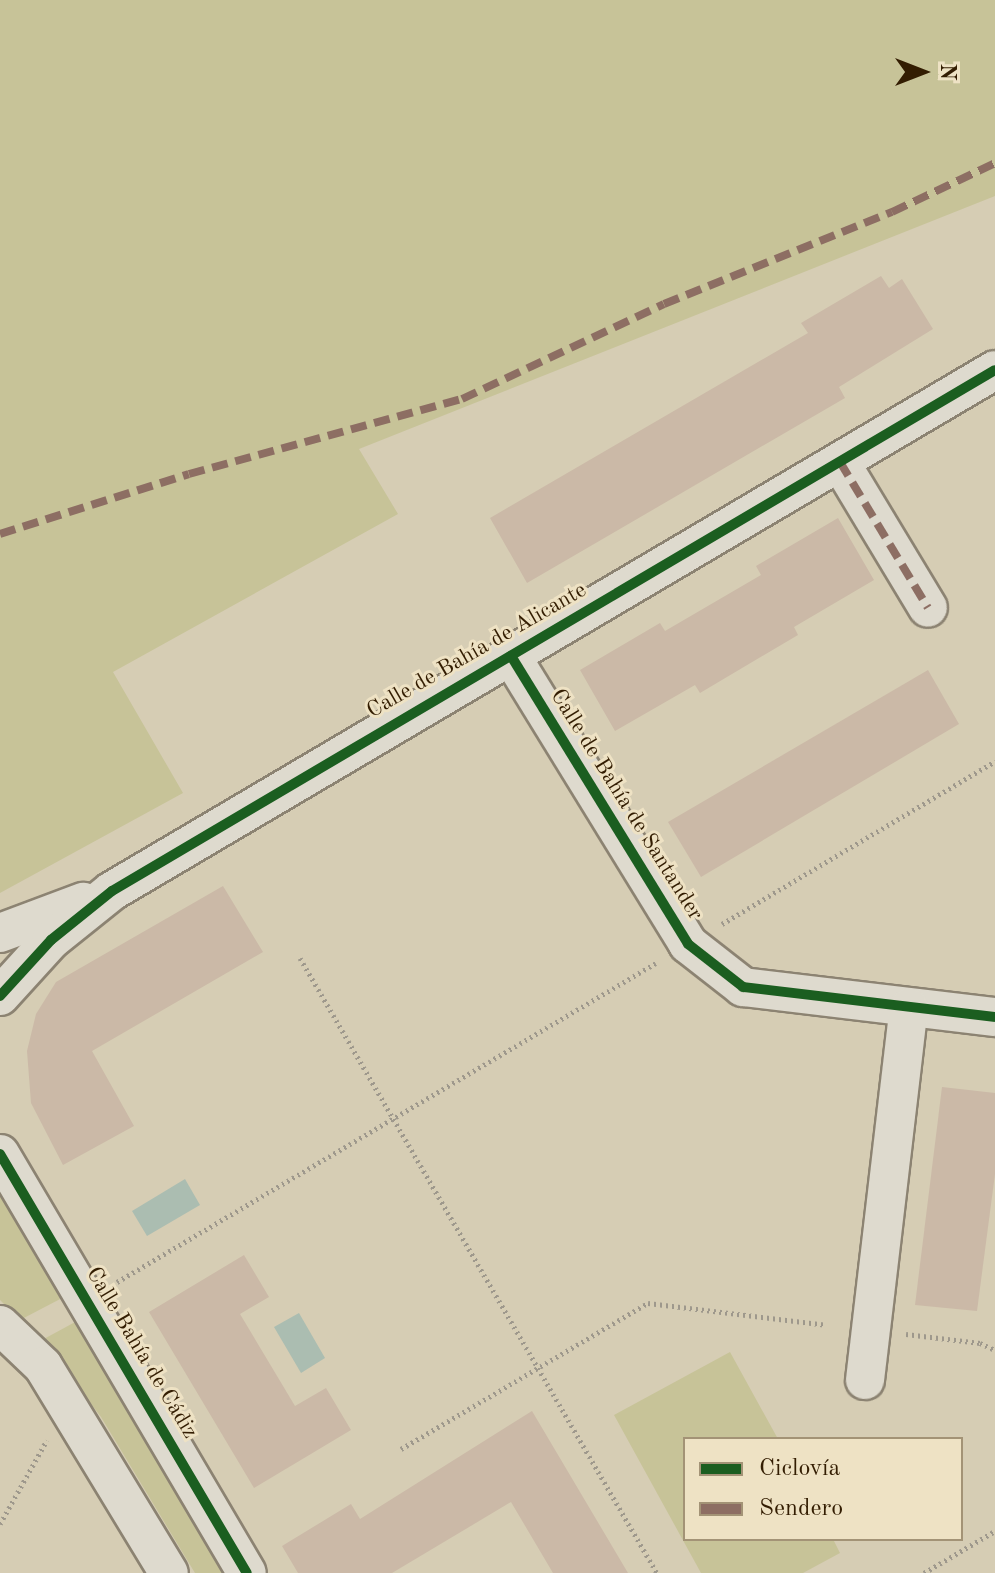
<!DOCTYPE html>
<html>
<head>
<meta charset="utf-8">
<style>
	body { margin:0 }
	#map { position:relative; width:995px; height:1573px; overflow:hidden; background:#d6cdb4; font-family:"Old Standard TT",serif }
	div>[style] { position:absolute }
	.green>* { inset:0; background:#c7c398 }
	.water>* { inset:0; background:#abbdb1 }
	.building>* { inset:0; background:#cbb9a7 }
	.path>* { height:5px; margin-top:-2.5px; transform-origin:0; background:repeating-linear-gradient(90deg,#9e988c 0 2px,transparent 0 6px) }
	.roads { filter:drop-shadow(2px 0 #8c8372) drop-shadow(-2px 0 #8c8372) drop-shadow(0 2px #8c8372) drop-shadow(0 -2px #8c8372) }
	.street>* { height:38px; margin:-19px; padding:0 19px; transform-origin:19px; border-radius:19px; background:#dedace }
	.quiet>* { height:8px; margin-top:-4px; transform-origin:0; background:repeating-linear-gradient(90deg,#8d6e63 0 16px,transparent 0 24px) }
	.cycleway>* { height:10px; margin:-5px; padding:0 5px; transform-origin:5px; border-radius:5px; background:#1b5e20 }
	span { translate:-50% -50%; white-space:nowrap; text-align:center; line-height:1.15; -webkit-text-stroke:6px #eee2c4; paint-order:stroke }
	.street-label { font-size:22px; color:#331d02 }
	.legend { position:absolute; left:683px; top:1437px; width:280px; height:104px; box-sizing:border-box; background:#eee2c4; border:2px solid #a39376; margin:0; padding:10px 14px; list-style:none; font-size:24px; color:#331d02 }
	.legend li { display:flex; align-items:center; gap:16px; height:40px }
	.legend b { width:40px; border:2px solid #a39376 }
	.north { position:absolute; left:883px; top:32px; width:80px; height:80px; -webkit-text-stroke:6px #eee2c4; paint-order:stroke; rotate:90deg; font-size:22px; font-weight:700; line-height:32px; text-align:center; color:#331d02 }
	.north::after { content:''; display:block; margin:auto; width:28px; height:36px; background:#331d02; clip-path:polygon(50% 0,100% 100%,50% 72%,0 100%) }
</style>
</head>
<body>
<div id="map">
	<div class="green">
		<div style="clip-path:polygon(0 0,995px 0,995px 196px,359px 449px,398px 514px,113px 672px,183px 793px,0 893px)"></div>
		<div style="clip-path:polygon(0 1190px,64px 1297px,20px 1320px,0 1300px)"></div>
		<div style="clip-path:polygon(77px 1321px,227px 1573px,195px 1573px,101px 1417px,42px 1340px)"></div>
		<div style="clip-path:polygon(730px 1352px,778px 1439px,685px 1439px,685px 1539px,833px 1539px,840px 1553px,803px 1573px,701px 1573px,614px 1415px)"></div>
	</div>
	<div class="water">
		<div style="clip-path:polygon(185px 1179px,200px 1205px,147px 1236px,132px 1211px)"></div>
		<div style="clip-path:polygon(299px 1313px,325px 1358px,301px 1373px,274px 1327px)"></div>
	</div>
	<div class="building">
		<div style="clip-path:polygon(881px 276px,889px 288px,902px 279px,933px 329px,839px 387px,845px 398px,527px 583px,490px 518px,808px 333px,801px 323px)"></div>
		<div style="clip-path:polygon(838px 518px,874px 580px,794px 627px,798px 635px,700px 693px,695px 685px,615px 731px,580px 670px,660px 623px,665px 631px,761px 575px,756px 566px)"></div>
		<div style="clip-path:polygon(928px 670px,959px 724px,701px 877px,668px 822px)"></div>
		<div style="clip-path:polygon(223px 886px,263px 952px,92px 1051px,134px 1126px,63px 1165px,31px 1103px,27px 1051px,36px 1014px,56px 982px)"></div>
		<div style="clip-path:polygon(942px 1087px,995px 1093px,995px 1174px,977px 1311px,915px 1305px)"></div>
		<div style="clip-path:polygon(244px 1255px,269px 1297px,240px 1314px,295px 1406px,326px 1388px,351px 1430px,254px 1488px,149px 1312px)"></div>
		<div style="clip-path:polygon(532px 1411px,628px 1573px,553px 1573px,511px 1502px,392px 1573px,298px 1573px,282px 1546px,351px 1504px,360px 1519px)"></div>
	</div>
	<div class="path">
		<div style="left:722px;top:924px;width:318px;rotate:-30.8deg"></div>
		<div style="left:300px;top:958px;width:711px;rotate:59.87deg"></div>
		<div style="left:117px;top:1282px;width:626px;rotate:-30.62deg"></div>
		<div style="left:906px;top:1334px;width:75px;rotate:6.9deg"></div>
		<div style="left:980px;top:1343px;width:17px;rotate:25deg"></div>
		<div style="left:401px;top:1449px;width:287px;rotate:-30.6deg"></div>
		<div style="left:648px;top:1303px;width:179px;rotate:7deg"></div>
		<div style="left:0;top:1524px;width:96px;rotate:-60.8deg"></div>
		<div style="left:924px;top:1573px;width:82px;rotate:-30.6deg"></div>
	</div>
	<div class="roads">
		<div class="street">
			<div style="left:840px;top:462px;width:170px;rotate:58.9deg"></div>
			<div style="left:511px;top:656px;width:338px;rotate:58.4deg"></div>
			<div style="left:688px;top:944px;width:70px;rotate:38deg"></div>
			<div style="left:743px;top:987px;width:254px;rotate:6.8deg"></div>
			<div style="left:0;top:933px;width:89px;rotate:-20.5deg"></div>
			<div style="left:0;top:996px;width:76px;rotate:-47.7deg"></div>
			<div style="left:51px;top:940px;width:78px;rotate:-38.8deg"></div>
			<div style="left:112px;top:891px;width:1025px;rotate:-30.54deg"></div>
			<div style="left:0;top:1154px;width:486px;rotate:59.5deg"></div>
			<div style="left:0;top:1325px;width:59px;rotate:43.6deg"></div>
			<div style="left:43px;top:1366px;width:242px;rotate:58.7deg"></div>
			<div style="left:865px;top:1380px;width:375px;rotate:-83.3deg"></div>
		</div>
	</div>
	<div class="quiet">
		<div style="left:840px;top:462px;width:170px;rotate:58.9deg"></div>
		<div style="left:0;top:534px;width:198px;rotate:-17.6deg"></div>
		<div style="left:189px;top:474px;width:283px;rotate:-15.4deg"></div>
		<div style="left:462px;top:399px;width:223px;rotate:-25.2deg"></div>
		<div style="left:664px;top:304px;width:246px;rotate:-22deg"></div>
		<div style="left:892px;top:212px;width:114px;rotate:-25.4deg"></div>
	</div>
	<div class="cycleway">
		<div style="left:511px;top:656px;width:338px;rotate:58.4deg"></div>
		<div style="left:688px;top:944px;width:70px;rotate:38deg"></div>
		<div style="left:743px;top:987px;width:254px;rotate:6.8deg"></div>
		<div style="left:0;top:996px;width:76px;rotate:-47.7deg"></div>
		<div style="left:51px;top:940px;width:78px;rotate:-38.8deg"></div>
		<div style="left:112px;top:891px;width:1025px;rotate:-30.54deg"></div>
		<div style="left:0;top:1154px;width:486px;rotate:59.5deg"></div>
	</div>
	<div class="street-label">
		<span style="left:477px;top:651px;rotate:-30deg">Calle de Bahía de Alicante</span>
		<span style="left:626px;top:805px;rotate:58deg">Calle de Bahía de Santander</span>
		<span style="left:141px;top:1353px;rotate:59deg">Calle Bahía de Cádiz</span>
	</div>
	<ul class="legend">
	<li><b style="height:10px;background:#1b5e20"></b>Ciclovía</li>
	<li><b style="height:10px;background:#8d6e63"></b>Sendero</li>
	</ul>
	<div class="north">N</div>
</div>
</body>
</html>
